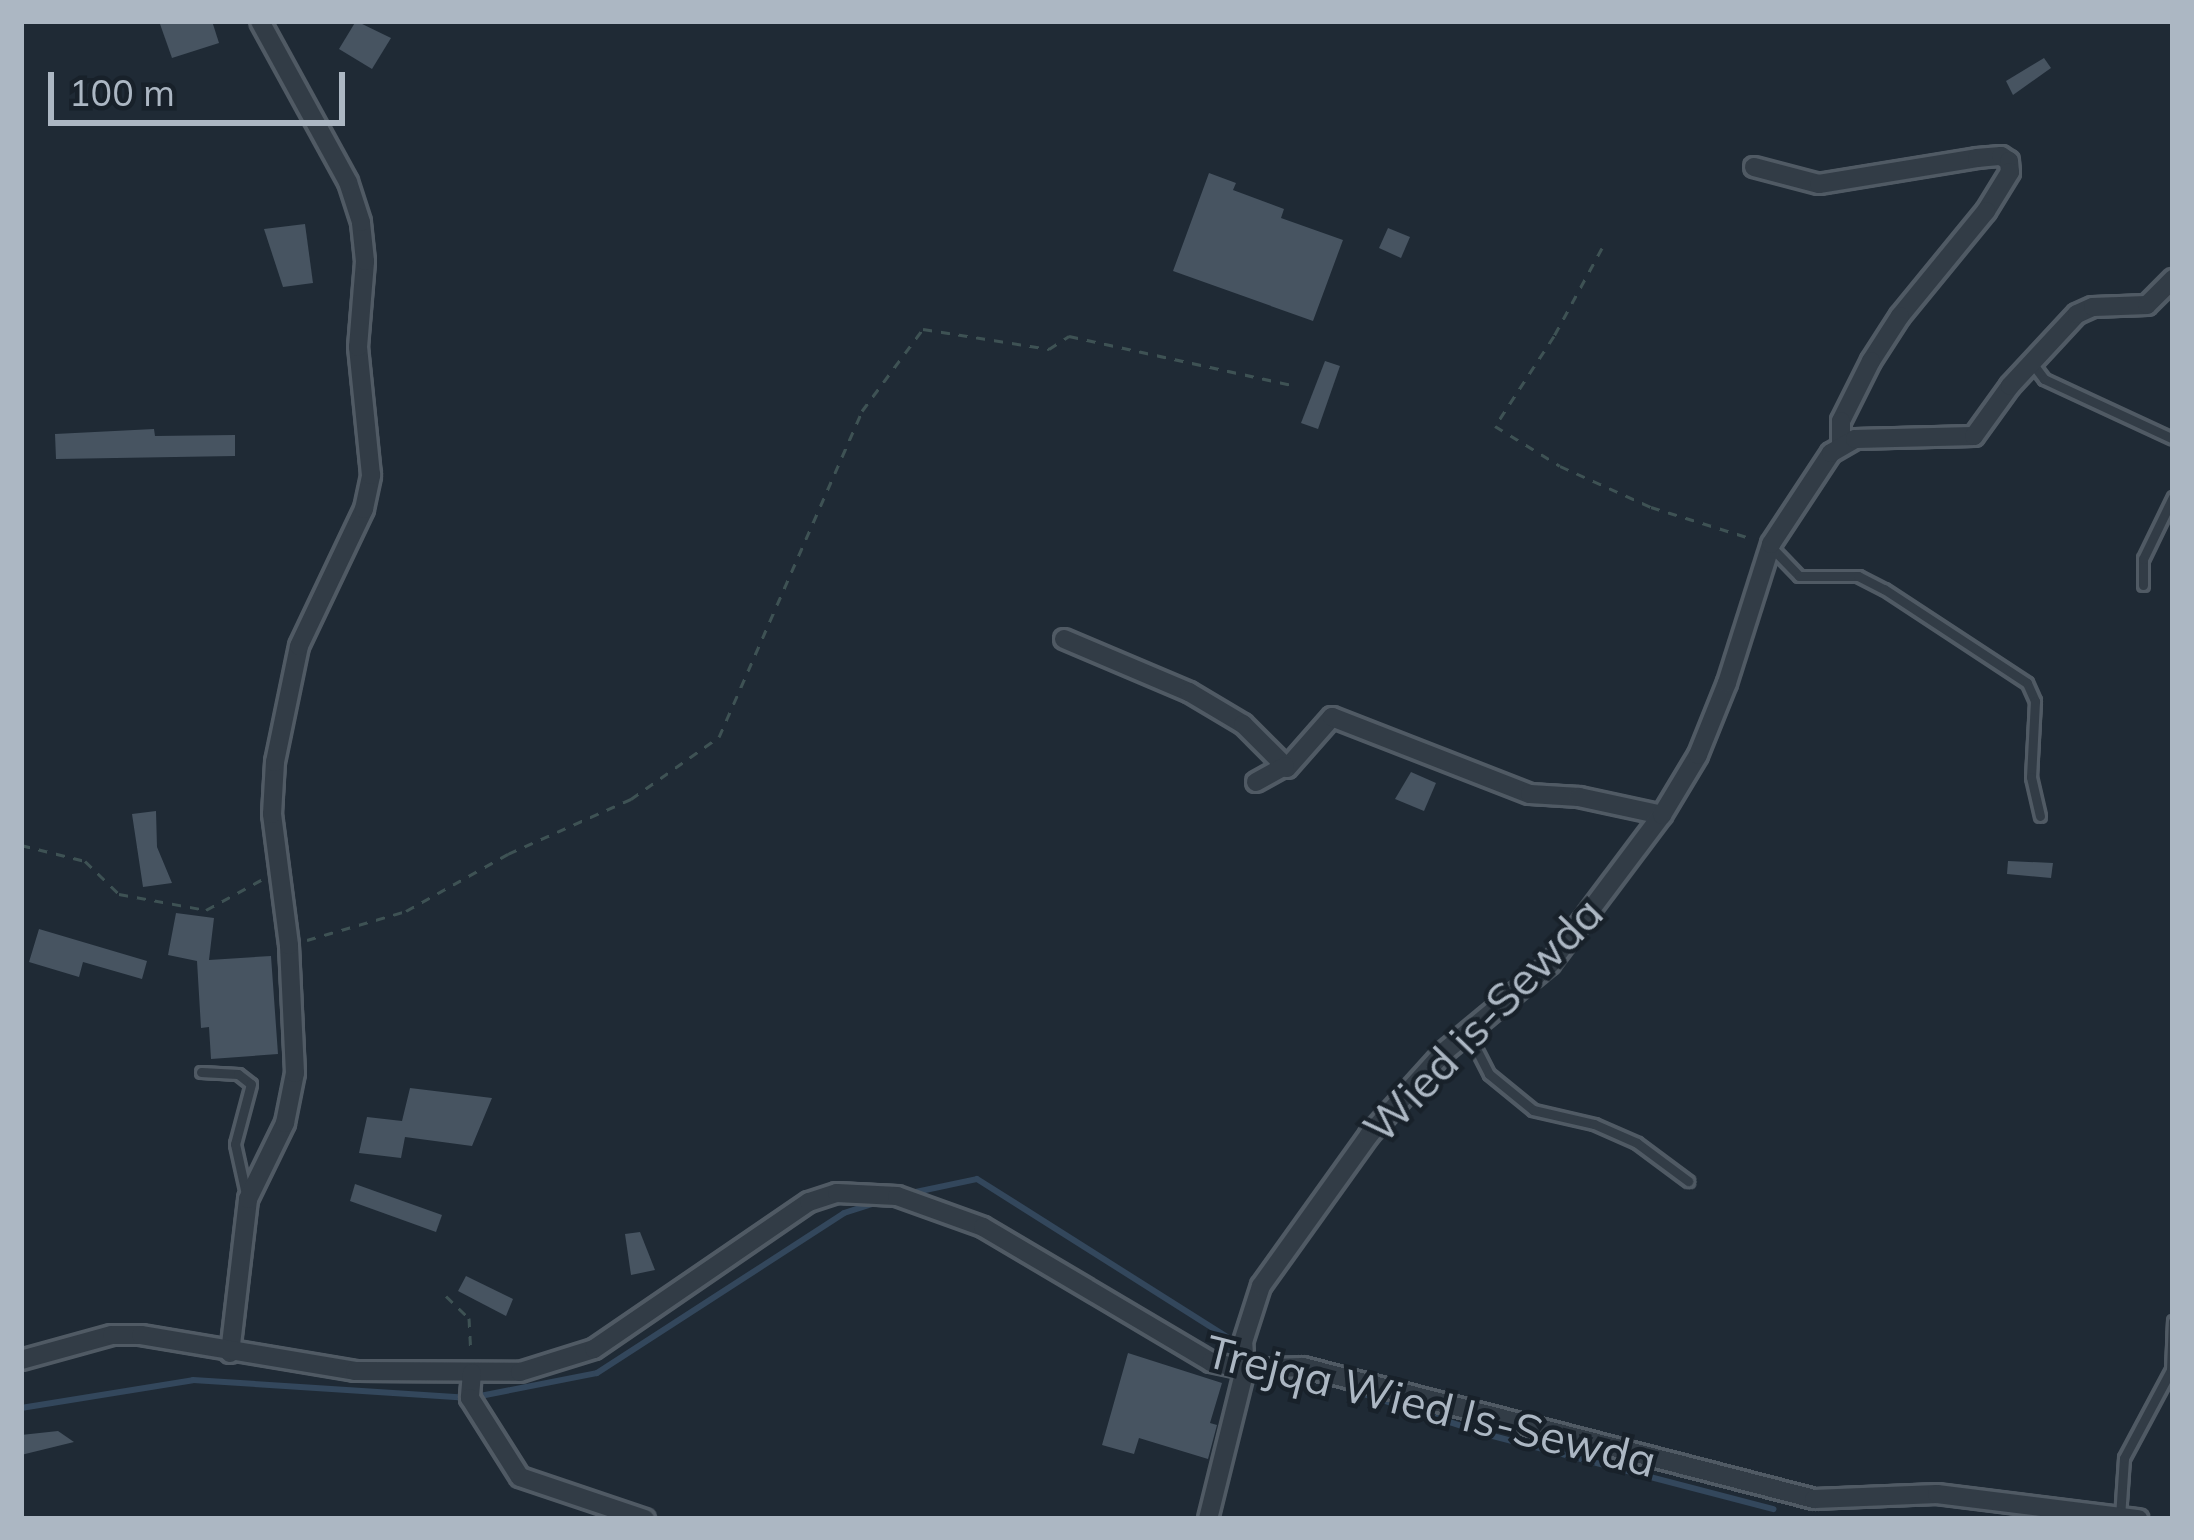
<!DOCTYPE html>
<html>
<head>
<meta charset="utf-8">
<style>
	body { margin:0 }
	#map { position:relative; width:2194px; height:1540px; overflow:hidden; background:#1f2a35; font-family:Mulish,sans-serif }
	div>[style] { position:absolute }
	.stream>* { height:6px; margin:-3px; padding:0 3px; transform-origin:3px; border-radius:3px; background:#33475c }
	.building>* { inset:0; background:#475461 }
	.path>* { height:3px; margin-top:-1.5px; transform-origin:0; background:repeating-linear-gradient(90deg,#3e5254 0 9px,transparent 0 18px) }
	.roads { filter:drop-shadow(3px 0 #505a64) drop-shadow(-3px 0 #505a64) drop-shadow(0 3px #505a64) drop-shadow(0 -3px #505a64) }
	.lane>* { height:9px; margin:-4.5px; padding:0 4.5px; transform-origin:4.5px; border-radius:4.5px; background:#323c46 }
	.street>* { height:18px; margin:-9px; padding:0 9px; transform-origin:9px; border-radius:9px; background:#323c46 }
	span { translate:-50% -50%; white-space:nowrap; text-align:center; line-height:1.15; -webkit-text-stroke:9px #18212a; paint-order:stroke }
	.street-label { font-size:45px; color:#acb7c3 }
	.frame { position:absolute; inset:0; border:24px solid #acb7c3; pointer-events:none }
	.scale { position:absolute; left:48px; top:72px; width:297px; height:54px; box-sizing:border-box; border:6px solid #acb7c3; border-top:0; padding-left:15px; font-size:36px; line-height:42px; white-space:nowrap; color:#acb7c3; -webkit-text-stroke:9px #18212a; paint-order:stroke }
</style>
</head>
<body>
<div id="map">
	<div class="stream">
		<div style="left:911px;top:1193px;width:67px;rotate:-12deg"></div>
		<div style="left:977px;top:1179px;width:309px;rotate:32.3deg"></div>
		<div style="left:1333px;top:1384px;width:164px;rotate:18.1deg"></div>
		<div style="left:1489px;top:1435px;width:294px;rotate:14.6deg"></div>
		<div style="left:21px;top:1408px;width:174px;rotate:-9.2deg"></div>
		<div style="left:193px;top:1380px;width:278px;rotate:3.7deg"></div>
		<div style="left:470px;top:1398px;width:129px;rotate:-11.1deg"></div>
		<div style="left:597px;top:1373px;width:294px;rotate:-32.9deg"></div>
		<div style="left:844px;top:1213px;width:33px;rotate:-18deg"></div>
	</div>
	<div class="building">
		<div style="clip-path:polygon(170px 21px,212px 21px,219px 43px,172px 58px,160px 24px)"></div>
		<div style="clip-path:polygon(356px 21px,391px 38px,372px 69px,339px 49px)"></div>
		<div style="clip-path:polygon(2044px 58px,2051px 68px,2013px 95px,2006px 81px)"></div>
		<div style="clip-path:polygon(1209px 173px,1236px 183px,1233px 190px,1284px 209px,1281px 218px,1343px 240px,1313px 321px,1173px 271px)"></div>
		<div style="clip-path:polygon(305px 224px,313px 283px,283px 287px,264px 229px)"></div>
		<div style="clip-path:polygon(1388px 228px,1410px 237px,1401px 258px,1379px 248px)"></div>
		<div style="clip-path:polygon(1325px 361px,1340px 366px,1318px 429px,1301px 423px)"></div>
		<div style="clip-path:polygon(154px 429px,155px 436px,235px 435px,235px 456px,56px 459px,55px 434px)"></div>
		<div style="clip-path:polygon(1411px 772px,1436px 783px,1424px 811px,1395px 799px)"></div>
		<div style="clip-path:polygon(156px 811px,157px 847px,172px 883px,143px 887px,132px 814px)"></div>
		<div style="clip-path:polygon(2008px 861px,2053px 863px,2051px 878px,2007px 874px)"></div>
		<div style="clip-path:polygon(176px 913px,214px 918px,209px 960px,271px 956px,278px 1054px,211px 1059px,209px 1027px,201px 1028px,197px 961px,168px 955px)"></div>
		<div style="clip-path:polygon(39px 929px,147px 961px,142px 979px,83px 962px,79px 977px,29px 962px)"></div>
		<div style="clip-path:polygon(410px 1088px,492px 1098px,472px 1146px,405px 1137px,401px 1158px,359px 1153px,367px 1117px,402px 1121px)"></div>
		<div style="clip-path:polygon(355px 1184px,442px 1215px,436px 1232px,350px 1201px)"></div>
		<div style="clip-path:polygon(640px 1232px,655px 1270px,631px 1275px,625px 1234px)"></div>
		<div style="clip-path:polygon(466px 1276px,513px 1299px,506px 1316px,458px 1291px)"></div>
		<div style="clip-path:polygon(1128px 1353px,1222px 1383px,1210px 1423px,1217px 1425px,1208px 1459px,1139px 1438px,1134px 1454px,1102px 1445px)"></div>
		<div style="clip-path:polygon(58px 1431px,74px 1442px,21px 1455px,21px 1435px)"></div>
	</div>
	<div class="path">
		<div style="left:1602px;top:248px;width:100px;rotate:118.6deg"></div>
		<div style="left:1554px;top:336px;width:108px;rotate:123.2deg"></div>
		<div style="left:1495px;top:426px;width:76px;rotate:31.6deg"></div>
		<div style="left:1560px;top:466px;width:100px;rotate:24.3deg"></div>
		<div style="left:1651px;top:507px;width:107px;rotate:17.4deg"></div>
		<div style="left:21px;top:845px;width:66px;rotate:14deg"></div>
		<div style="left:85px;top:861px;width:47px;rotate:44.1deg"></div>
		<div style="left:119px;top:894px;width:88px;rotate:10.4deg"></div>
		<div style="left:206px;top:910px;width:63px;rotate:-28.6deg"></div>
		<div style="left:307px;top:940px;width:103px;rotate:-16.3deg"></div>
		<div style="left:406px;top:911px;width:117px;rotate:-29.2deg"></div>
		<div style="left:508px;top:854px;width:135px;rotate:-24.1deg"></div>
		<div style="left:631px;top:799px;width:108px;rotate:-35.2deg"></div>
		<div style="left:719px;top:737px;width:356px;rotate:-66.3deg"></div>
		<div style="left:862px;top:411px;width:102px;rotate:-53.4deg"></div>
		<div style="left:923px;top:329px;width:128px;rotate:9deg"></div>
		<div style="left:1049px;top:349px;width:24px;rotate:-33deg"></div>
		<div style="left:1069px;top:336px;width:227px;rotate:12.4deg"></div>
		<div style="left:446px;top:1296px;width:32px;rotate:44deg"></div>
		<div style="left:469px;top:1318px;width:35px;rotate:87deg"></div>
	</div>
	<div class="roads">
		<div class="lane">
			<div style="left:2032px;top:363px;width:20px;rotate:53deg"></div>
			<div style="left:2044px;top:379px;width:142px;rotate:24.9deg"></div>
			<div style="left:1773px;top:549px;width:37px;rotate:46deg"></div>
			<div style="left:1799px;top:576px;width:59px"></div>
			<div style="left:1858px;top:576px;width:29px;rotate:27deg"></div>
			<div style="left:1884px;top:589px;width:171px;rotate:33.3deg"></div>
			<div style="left:2027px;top:683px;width:20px;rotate:66deg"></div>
			<div style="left:2035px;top:701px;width:76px;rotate:93deg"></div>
			<div style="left:2031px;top:777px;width:40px;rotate:77deg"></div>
			<div style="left:2143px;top:585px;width:26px;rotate:-90deg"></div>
			<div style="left:2143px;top:559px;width:69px;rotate:-64.2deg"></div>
			<div style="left:1467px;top:1031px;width:48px;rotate:62.9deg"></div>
			<div style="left:1489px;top:1074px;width:57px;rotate:39.3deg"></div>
			<div style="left:1533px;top:1110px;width:63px;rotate:12.9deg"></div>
			<div style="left:1594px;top:1124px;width:47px;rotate:23.8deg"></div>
			<div style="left:1637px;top:1143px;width:64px;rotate:36.7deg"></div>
			<div style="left:201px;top:1072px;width:37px;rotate:3deg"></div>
			<div style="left:238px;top:1074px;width:16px;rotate:38deg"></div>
			<div style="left:251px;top:1084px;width:62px;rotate:104.9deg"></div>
			<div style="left:235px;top:1144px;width:51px;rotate:77.6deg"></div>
			<div style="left:2120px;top:1517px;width:59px;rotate:-86.1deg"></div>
			<div style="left:2124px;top:1458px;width:100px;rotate:-61.9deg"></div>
			<div style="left:2171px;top:1370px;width:49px;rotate:-87.7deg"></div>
		</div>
		<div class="street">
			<div style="left:1754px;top:167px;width:67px;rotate:14.7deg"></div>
			<div style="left:1819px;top:184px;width:160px;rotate:-9.3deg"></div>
			<div style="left:1977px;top:158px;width:24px;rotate:-5deg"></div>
			<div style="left:2001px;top:156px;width:9px;rotate:32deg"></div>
			<div style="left:2009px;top:161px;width:11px;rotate:85deg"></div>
			<div style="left:2010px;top:172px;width:46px;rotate:121.6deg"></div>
			<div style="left:1986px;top:211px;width:136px;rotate:129.3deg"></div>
			<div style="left:1900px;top:316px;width:54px;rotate:122.8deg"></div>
			<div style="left:1871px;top:361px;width:67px;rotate:116.6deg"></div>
			<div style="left:1841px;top:421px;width:22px;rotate:90deg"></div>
			<div style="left:1064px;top:639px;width:136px;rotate:23deg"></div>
			<div style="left:1189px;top:692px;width:63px;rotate:30.7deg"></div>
			<div style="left:1243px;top:724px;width:62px;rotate:45deg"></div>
			<div style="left:1287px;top:768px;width:68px;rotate:-48.6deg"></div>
			<div style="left:1332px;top:717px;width:212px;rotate:21.3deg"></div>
			<div style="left:1530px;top:794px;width:49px;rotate:3.5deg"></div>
			<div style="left:1579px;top:797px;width:85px;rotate:12.2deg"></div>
			<div style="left:1256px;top:782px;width:33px;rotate:-29deg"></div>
			<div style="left:230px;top:1353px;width:155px;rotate:-83.3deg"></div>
			<div style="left:248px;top:1199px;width:85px;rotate:-64deg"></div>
			<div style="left:285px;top:1123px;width:51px;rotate:-78.7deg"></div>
			<div style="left:295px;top:1073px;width:128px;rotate:-92.7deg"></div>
			<div style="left:289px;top:945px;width:132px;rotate:-97.4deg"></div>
			<div style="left:272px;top:814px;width:52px;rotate:-86.7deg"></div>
			<div style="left:275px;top:762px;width:118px;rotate:-78.3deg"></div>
			<div style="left:299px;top:646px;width:152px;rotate:-64.6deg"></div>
			<div style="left:364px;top:509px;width:35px;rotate:-78deg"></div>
			<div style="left:371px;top:475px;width:129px;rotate:-95.8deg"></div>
			<div style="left:358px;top:347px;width:86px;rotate:-85.3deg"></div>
			<div style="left:365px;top:261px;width:39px;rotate:-96deg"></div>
			<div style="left:361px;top:222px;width:42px;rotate:-108deg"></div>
			<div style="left:348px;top:182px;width:183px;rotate:-118.7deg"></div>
			<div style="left:21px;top:1360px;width:94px;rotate:-15.4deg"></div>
			<div style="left:112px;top:1335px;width:29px"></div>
			<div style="left:141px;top:1335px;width:217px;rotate:9.5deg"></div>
			<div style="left:355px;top:1371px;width:165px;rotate:0.3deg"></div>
			<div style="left:520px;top:1372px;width:77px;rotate:-17.3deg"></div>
			<div style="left:594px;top:1349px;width:260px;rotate:-34.4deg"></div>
			<div style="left:809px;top:1202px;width:29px;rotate:-18deg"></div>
			<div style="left:837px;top:1193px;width:60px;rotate:2.9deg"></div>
			<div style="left:897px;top:1196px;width:91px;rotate:19.8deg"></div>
			<div style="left:983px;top:1227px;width:265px;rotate:30.6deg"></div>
			<div style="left:1211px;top:1362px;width:35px;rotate:12deg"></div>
			<div style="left:1245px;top:1369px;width:58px;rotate:-2deg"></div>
			<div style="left:1303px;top:1367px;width:528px;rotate:14.48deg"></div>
			<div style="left:1814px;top:1499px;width:123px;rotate:-2.3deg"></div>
			<div style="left:1937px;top:1494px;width:203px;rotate:7.1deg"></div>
			<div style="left:472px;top:1373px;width:25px;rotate:95deg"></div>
			<div style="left:470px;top:1398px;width:93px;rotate:57.7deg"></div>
			<div style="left:520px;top:1477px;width:132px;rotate:18.6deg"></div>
			<div style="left:1208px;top:1519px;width:154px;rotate:-76.1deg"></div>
			<div style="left:1245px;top:1369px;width:27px;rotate:-94deg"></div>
			<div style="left:1243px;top:1342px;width:59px;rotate:-72.2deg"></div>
			<div style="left:1261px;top:1286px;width:186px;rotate:-54.4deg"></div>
			<div style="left:1369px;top:1135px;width:112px;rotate:-47.9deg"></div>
			<div style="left:1444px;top:1052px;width:138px;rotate:-39.7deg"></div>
			<div style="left:1550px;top:964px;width:186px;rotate:-53.1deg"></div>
			<div style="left:1662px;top:815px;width:70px;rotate:-59deg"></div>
			<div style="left:1698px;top:755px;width:78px;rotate:-68.1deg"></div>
			<div style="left:1727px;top:683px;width:146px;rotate:-72.4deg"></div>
			<div style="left:1771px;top:544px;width:109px;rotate:-56.6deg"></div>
			<div style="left:1831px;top:453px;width:28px;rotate:-30deg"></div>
			<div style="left:1855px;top:439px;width:119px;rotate:-1.4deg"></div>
			<div style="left:1974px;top:436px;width:62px;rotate:-54.2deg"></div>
			<div style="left:2010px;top:386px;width:98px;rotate:-47.1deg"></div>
			<div style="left:2077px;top:314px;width:17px;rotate:-24deg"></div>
			<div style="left:2093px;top:307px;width:54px;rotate:-2.1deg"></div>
			<div style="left:2147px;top:305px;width:37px;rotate:-45deg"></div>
		</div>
	</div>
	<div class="street-label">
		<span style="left:1483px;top:1020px;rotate:-46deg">Wied is-Sewda</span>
		<span style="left:1431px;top:1406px;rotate:14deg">Trejqa Wied Is-Sewda</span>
	</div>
	<div class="frame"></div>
	<div class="scale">100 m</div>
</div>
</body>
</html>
